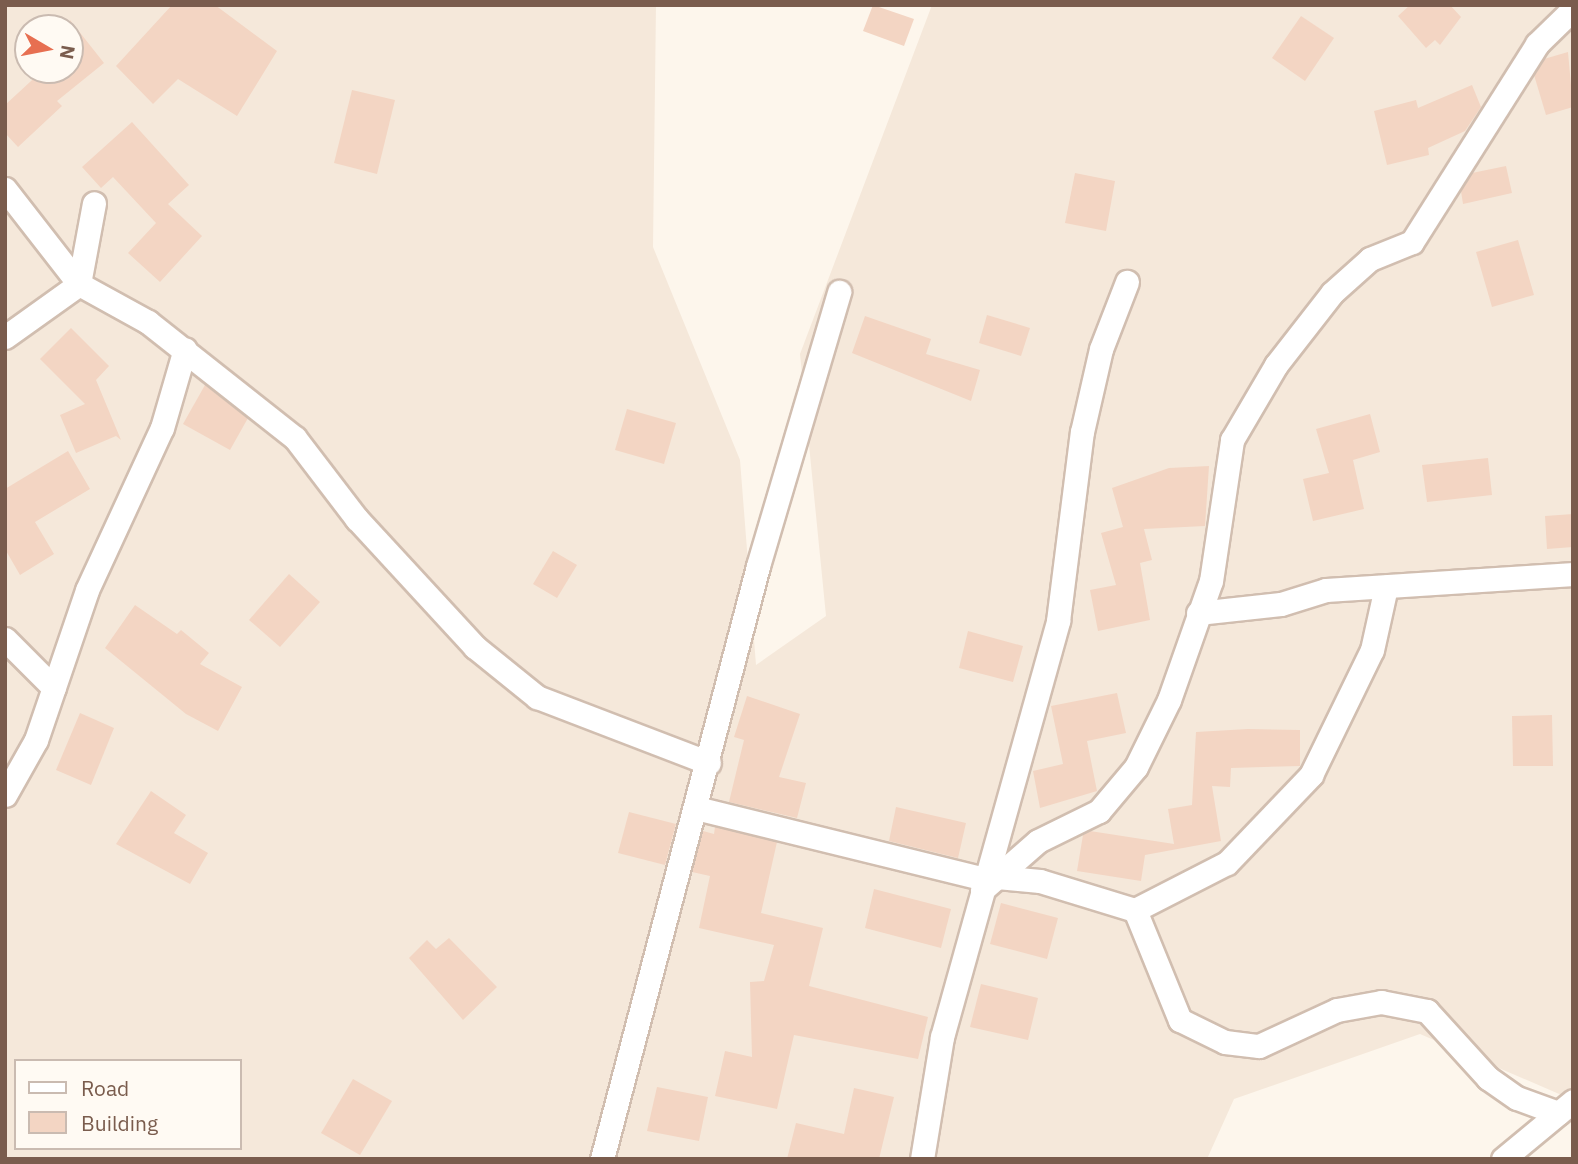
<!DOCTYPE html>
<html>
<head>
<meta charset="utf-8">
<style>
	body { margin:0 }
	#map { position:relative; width:1578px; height:1164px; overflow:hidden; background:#fdf6ec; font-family:"IBM Plex Sans",sans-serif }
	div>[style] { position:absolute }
	.residential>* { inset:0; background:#f5e8da }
	.building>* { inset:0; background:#f3d5c3 }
	.roads { filter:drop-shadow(2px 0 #d1beb0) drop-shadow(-2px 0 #d1beb0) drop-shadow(0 2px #d1beb0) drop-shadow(0 -2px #d1beb0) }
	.street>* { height:23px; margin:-11.5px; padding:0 11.5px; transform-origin:11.5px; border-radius:11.5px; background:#fff }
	span { translate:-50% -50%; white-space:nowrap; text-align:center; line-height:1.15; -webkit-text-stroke:6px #fffaf3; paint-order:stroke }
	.frame { position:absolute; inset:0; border:7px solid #7a5c4d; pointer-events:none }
	.legend { position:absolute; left:14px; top:1059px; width:228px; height:91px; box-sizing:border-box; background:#fffaf3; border:2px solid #cabbb1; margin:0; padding:9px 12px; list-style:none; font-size:21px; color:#7a5c4d }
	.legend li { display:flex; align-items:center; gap:14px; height:35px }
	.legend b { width:35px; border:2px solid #cabbb1 }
	.north { position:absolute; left:14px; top:14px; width:70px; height:70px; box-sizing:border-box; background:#fffaf3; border:2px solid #cabbb1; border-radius:50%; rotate:100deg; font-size:19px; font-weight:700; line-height:28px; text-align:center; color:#7a5c4d }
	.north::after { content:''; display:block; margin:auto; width:24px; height:32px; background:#e76f51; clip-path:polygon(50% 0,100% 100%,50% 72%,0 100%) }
</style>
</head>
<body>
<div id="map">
	<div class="residential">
		<div style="clip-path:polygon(evenodd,5px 5px,656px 5px,653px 247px,740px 460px,756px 665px,826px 616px,800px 354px,932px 5px,1573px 5px,1573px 1100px,1420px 1034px,1234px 1099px,1207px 1159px,5px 1159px,5px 5px,28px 28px,70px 28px,70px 70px,28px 70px,28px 28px,5px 5px,16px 1061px,240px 1061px,240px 1148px,16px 1148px,16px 1061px)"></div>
	</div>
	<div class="building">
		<div style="clip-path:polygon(172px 5px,215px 5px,277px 51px,237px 116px,178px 79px,153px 104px,116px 66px)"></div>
		<div style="clip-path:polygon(873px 5px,914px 19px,904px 46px,863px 31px)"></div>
		<div style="clip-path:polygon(1410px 5px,1450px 5px,1461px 17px,1440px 45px,1435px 40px,1426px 48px,1398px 16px)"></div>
		<div style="clip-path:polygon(1301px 16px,1334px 38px,1305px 81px,1272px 58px)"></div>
		<div style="clip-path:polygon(70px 20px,104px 63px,57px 101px,62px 106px,18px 147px,5px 133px,5px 105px,43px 70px,70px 70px)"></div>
		<div style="clip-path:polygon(1568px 52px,1573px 107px,1546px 115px,1534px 75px,1544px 59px)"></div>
		<div style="clip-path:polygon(1472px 85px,1481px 107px,1465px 131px,1428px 148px,1429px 155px,1387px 165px,1374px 111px,1416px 100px,1418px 108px)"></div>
		<div style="clip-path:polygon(352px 90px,395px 100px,377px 174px,334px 163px)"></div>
		<div style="clip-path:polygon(132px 122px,189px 185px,168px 204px,202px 236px,160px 282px,128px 253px,156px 223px,113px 177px,101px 188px,82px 167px)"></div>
		<div style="clip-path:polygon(1506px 166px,1512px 193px,1463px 204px,1461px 191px,1472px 173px)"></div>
		<div style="clip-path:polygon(1075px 173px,1115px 181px,1106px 231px,1065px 223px)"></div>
		<div style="clip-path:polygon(1518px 240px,1534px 295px,1492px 307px,1476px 252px)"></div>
		<div style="clip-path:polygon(987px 315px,1030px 328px,1021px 356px,979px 343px)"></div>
		<div style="clip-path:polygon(865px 316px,931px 339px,926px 354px,980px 370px,971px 401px,852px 353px)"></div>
		<div style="clip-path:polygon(71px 328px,109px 366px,96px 380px,121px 440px,116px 436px,76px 453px,60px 415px,85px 404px,40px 359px)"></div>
		<div style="clip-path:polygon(205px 385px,248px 418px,230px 450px,183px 424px)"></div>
		<div style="clip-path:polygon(627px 409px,676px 423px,664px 464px,615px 450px)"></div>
		<div style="clip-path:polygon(1370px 414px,1380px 452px,1353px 460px,1364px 509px,1313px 521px,1303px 479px,1329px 473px,1316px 429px)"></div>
		<div style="clip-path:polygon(68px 451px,90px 489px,35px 522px,54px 554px,20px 575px,5px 549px,5px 489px)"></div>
		<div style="clip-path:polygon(1488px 458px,1492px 495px,1427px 502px,1422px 465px)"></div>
		<div style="clip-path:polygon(1209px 466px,1205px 526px,1144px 529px,1152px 560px,1140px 563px,1150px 620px,1098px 631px,1090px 590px,1116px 585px,1101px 533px,1123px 527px,1112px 488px,1169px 468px)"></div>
		<div style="clip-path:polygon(1573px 514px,1573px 547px,1547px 549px,1545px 516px)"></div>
		<div style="clip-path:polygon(553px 551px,577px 565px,557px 598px,533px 584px)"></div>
		<div style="clip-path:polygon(289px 574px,320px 602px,280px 647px,249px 620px)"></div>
		<div style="clip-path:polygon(135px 605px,177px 634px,181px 630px,209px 653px,200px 664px,242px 687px,218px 731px,186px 714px,105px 648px)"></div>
		<div style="clip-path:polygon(968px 631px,1023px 646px,1013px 682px,959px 668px)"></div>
		<div style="clip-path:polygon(1117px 693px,1126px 733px,1087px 741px,1097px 791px,1040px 808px,1033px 771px,1063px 764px,1051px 706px)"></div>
		<div style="clip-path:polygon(747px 696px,800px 714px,779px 777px,806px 783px,797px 818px,729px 802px,744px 740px,734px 737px)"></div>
		<div style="clip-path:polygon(80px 713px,114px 728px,91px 785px,56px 770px)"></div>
		<div style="clip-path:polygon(1552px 715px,1553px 766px,1513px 766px,1512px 716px)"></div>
		<div style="clip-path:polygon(1248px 729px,1300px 730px,1300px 766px,1231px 768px,1230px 787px,1212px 786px,1221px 841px,1145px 855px,1141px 881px,1077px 871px,1083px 835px,1090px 831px,1174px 844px,1168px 809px,1192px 805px,1196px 732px)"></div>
		<div style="clip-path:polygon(151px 791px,186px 815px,174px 833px,208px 853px,190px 884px,116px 844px)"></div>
		<div style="clip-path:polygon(896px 807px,966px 823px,958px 858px,889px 841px)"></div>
		<div style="clip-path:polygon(629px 812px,676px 824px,665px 865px,618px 853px)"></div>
		<div style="clip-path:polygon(715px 827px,777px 842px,761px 913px,823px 928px,809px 986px,928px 1017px,918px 1059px,794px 1035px,777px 1109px,715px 1096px,725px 1051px,752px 1057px,750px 982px,764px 981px,774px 945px,699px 928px,710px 876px,692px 872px,703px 831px,714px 834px)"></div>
		<div style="clip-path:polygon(874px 889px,951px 909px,941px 948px,865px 928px)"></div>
		<div style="clip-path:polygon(1001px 903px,1058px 918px,1047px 959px,990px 944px)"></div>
		<div style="clip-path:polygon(449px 938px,497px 987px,463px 1020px,409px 958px,427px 940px,436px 949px)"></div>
		<div style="clip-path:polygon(981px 984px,1038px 998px,1028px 1040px,970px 1027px)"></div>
		<div style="clip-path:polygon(353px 1079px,392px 1101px,360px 1155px,321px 1133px)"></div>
		<div style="clip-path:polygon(657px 1087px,708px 1097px,699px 1141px,647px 1131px)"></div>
		<div style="clip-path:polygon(854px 1088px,894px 1097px,879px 1159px,787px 1159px,796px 1123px,844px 1134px)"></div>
	</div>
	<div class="roads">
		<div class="street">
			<div style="left:5px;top:189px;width:120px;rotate:52.1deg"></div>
			<div style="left:79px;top:284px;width:79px;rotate:28.8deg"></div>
			<div style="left:148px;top:322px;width:187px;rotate:38.3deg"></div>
			<div style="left:295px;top:438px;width:102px;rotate:52.6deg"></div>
			<div style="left:357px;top:519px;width:174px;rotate:47.3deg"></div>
			<div style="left:475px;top:647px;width:80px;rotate:38.9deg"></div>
			<div style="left:537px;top:697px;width:184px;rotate:21deg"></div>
			<div style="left:5px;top:337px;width:91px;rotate:-35.6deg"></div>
			<div style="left:79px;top:284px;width:82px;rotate:-79.5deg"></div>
			<div style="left:1198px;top:613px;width:83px;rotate:-6.2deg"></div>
			<div style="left:1281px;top:604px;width:47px;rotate:-17.3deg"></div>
			<div style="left:1326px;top:590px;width:248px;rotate:-3.7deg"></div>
			<div style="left:5px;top:639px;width:69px;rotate:45deg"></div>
			<div style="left:5px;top:795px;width:63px;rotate:-60.6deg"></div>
			<div style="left:36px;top:740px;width:158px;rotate:-71.2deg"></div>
			<div style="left:87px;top:590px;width:179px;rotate:-65.2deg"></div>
			<div style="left:162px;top:428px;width:82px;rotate:-73.8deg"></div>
			<div style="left:696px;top:808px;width:298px;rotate:13.8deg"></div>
			<div style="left:997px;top:877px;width:43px;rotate:5.3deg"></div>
			<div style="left:1040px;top:881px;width:99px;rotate:17deg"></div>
			<div style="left:1135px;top:910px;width:119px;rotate:67.8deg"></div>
			<div style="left:1180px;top:1020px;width:50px;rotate:26.1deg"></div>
			<div style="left:1225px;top:1042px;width:34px;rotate:7deg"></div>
			<div style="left:1259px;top:1046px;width:86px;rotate:-24.8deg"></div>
			<div style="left:1337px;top:1010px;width:45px;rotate:-10.3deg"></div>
			<div style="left:1381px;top:1002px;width:47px;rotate:11.1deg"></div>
			<div style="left:1427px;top:1011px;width:91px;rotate:47.7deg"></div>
			<div style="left:1488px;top:1078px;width:35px;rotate:35deg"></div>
			<div style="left:1517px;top:1098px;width:44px;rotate:20.1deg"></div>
			<div style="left:982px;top:890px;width:74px;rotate:-41.2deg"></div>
			<div style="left:1038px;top:841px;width:68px;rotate:-26.2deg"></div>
			<div style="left:1099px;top:811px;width:57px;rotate:-49.9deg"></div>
			<div style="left:1136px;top:767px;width:75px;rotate:-63.8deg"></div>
			<div style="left:1169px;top:700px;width:126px;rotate:-70.6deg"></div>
			<div style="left:1211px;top:581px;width:143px;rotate:-81.5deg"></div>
			<div style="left:1232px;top:440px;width:87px;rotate:-59.6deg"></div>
			<div style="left:1276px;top:365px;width:91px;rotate:-52.1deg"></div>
			<div style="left:1332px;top:293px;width:51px;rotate:-41.8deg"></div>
			<div style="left:1370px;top:259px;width:45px;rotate:-22deg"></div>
			<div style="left:1412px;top:242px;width:234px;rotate:-57.7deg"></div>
			<div style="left:1537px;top:44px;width:50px;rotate:-44.2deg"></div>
			<div style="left:1135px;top:910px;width:103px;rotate:-27.1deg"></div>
			<div style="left:1227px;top:863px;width:122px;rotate:-46.3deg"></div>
			<div style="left:1311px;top:775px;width:139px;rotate:-64deg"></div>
			<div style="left:1372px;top:650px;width:65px;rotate:-77.5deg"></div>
			<div style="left:602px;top:1159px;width:613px;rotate:-75.26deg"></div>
			<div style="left:758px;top:566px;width:286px;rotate:-73.5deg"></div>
			<div style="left:922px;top:1159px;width:124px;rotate:-80.7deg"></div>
			<div style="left:942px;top:1037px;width:432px;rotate:-74.4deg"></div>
			<div style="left:1058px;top:621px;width:191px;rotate:-82.8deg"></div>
			<div style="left:1082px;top:432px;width:85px;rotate:-77.1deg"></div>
			<div style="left:1101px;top:349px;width:72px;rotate:-68.8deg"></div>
			<div style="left:1503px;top:1159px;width:91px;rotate:-39.6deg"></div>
		</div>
	</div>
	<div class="frame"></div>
	<ul class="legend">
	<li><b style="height:9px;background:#fff"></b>Road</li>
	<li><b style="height:19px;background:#f3d5c3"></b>Building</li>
	</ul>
	<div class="north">N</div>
</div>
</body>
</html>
